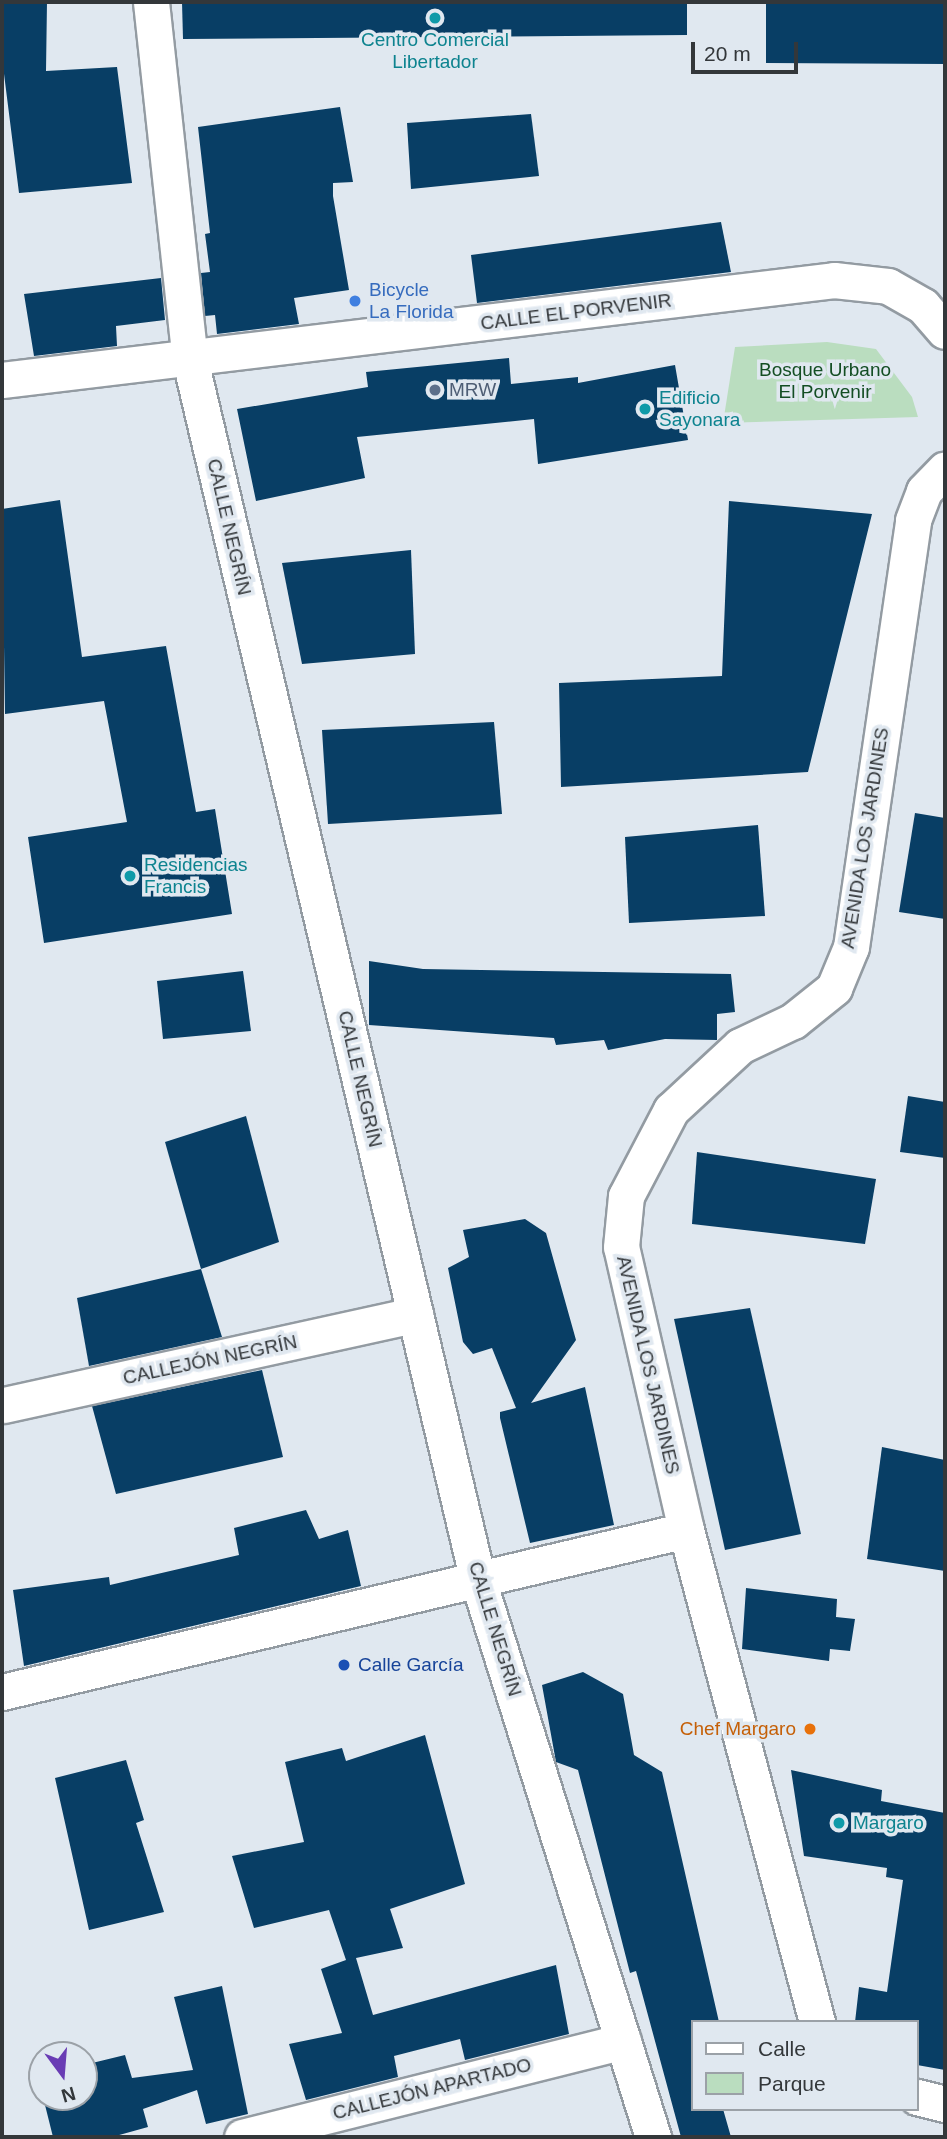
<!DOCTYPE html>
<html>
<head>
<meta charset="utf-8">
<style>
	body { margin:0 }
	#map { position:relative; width:947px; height:2139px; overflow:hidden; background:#e0e8f0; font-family:Helvetica,sans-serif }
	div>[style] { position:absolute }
	.green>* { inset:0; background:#baddbf }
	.building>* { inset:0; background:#083e65 }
	.roads { filter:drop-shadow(2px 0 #939ba2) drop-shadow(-2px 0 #939ba2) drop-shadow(0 2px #939ba2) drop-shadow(0 -2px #939ba2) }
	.minor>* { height:35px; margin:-17.5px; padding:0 17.5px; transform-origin:17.5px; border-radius:17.5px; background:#fff }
	.dots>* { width:19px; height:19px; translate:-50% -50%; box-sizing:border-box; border:4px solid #e0e8f0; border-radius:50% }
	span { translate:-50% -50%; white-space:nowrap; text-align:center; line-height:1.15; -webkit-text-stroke:7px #e0e8f0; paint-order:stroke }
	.culture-label { font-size:19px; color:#0d838f }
	.left { translate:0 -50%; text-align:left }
	.shop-label { font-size:19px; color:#366cbe }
	.street-label { font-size:19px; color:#33373a }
	.park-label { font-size:19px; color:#134e23 }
	.service-label { font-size:19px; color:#4e5e75 }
	.transit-label { font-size:19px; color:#164399 }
	.food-label { font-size:19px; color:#c56008 }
	.right { translate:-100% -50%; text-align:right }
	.frame { position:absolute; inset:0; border:4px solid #33373a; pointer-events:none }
	.legend { position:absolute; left:691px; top:2020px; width:228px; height:91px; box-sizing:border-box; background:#e0e8f0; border:2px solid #9ba1a7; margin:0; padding:9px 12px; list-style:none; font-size:21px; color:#33373a }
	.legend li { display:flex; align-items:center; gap:14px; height:35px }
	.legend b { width:35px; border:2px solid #9ba1a7 }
	.north { position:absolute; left:28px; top:2041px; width:70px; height:70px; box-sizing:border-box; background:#e0e8f0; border:2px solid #9ba1a7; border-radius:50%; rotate:164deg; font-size:19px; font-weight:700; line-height:28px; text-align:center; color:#33373a }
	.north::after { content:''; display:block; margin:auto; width:24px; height:32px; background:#693cb4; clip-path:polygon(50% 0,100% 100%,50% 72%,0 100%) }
	.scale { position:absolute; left:691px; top:42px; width:107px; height:32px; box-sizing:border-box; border:4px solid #33373a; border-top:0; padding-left:9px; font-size:21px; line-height:24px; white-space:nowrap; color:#33373a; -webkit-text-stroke:5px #e0e8f0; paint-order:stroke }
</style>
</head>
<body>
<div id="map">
	<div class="green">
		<div style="clip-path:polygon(827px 342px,876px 349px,912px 397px,918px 417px,723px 423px,735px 347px)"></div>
	</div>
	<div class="building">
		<div style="clip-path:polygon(2px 2px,47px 2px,46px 71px,117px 67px,132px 183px,19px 193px,2px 58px)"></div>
		<div style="clip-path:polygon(182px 2px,687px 2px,687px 35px,183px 39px)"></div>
		<div style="clip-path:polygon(766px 2px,945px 2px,945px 64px,766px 63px)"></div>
		<div style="clip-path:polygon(340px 107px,353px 182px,333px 183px,333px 196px,349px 290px,294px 298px,299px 324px,217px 334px,215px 315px,205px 316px,201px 273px,210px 272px,205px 234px,210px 233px,198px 127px)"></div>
		<div style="clip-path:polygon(531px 114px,539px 176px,411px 189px,407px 123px)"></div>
		<div style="clip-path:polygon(721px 222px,731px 272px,477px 303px,471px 255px)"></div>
		<div style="clip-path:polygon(161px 278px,165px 320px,116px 326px,117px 346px,34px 356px,24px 294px)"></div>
		<div style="clip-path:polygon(509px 358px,511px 384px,578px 377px,578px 383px,675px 365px,688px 440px,538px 464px,534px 419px,357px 437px,365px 478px,256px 501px,237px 409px,368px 387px,366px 372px)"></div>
		<div style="clip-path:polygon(60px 500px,82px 657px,166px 646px,196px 812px,215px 809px,232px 914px,44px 943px,28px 837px,127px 822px,104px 701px,5px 714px,2px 509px)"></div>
		<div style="clip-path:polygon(729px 501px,872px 514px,808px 772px,561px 787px,559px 683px,722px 676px)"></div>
		<div style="clip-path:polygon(411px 550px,415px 654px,302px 664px,282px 563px)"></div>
		<div style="clip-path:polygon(494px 722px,502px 814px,328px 824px,322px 730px)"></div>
		<div style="clip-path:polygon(915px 813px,945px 818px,945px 919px,899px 912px)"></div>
		<div style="clip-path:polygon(758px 825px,765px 916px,629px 923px,625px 837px)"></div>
		<div style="clip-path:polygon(369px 961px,423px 969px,731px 974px,735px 1012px,717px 1014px,717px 1040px,665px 1039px,608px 1050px,604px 1040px,556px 1045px,554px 1038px,369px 1025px)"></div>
		<div style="clip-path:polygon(243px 971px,251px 1031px,163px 1039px,157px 981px)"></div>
		<div style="clip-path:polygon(908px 1096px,945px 1102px,945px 1158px,900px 1152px)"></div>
		<div style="clip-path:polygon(246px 1116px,279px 1242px,201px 1269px,165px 1142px)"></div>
		<div style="clip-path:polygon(697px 1152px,876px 1179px,865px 1244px,692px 1224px)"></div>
		<div style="clip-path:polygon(525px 1219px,546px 1233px,576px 1340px,531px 1403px,585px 1387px,614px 1525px,530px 1543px,500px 1418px,500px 1412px,516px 1408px,492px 1348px,473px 1354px,463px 1342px,448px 1268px,469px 1257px,463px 1230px)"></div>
		<div style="clip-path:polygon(201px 1269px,222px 1337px,89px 1366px,77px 1298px)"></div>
		<div style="clip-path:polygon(750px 1308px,801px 1534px,725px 1550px,674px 1319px)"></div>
		<div style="clip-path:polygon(262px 1370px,283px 1457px,116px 1494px,92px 1406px)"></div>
		<div style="clip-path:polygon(882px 1447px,945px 1460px,945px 1571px,867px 1559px)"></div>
		<div style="clip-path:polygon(306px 1510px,319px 1539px,348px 1530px,361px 1586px,24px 1666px,13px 1590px,109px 1577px,110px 1585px,239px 1555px,234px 1528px)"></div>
		<div style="clip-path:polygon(746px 1588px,837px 1599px,836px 1617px,855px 1619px,850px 1651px,830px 1649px,829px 1661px,742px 1649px)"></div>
		<div style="clip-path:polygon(583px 1672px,623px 1694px,634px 1755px,662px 1772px,719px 2022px,693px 2022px,693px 2109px,723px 2109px,731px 2137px,681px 2137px,636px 1971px,630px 1973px,578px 1770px,556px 1762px,542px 1685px)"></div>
		<div style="clip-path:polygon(425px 1735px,465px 1884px,390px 1909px,403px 1948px,356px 1958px,373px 2015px,556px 1965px,569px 2034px,465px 2060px,460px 2039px,394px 2056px,398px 2077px,306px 2100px,289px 2044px,342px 2033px,321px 1969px,346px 1960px,329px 1910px,254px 1928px,232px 1856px,304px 1842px,285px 1762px,342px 1748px,346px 1761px)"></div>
		<div style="clip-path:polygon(126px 1760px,144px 1820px,136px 1823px,164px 1912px,89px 1930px,55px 1778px)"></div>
		<div style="clip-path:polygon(791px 1770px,882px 1790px,881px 1801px,945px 1813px,945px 2070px,917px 2065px,917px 2022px,855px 2022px,859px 1987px,887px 1992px,903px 1880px,886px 1877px,887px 1868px,804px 1856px)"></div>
		<div style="clip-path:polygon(222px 1986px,248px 2114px,206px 2124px,197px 2090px,143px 2109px,148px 2127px,112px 2137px,53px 2137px,43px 2097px,84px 2097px,84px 2065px,125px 2055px,132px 2078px,193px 2070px,174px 1997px)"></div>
	</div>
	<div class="roads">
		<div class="minor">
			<div style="left:151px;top:2px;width:360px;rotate:83.8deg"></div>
			<div style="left:190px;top:360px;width:1250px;rotate:76.73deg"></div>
			<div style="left:477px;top:1577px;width:587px;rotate:72.55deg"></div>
			<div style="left:2px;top:380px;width:838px;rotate:-6.85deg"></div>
			<div style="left:834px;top:280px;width:54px;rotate:6.3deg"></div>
			<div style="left:888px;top:286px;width:40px;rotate:29.7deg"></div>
			<div style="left:923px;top:306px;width:33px;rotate:49deg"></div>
			<div style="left:4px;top:1405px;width:421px;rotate:-12.4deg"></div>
			<div style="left:2px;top:1692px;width:703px;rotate:-13.32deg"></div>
			<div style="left:817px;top:2022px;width:509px;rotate:-104.91deg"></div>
			<div style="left:686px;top:1530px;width:290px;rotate:-102.9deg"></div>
			<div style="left:621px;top:1247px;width:51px;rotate:-84.4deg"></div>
			<div style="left:626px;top:1196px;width:97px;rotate:-62.4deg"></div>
			<div style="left:671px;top:1110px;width:94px;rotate:-42.8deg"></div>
			<div style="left:740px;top:1046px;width:59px;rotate:-25.3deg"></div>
			<div style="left:793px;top:1021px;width:53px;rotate:-38.8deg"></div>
			<div style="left:834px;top:988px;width:44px;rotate:-67.5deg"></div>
			<div style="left:851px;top:947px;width:431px;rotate:-81.7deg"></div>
			<div style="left:913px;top:520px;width:31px;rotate:-69deg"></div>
			<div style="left:924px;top:491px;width:30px;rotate:-46deg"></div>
			<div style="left:917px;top:2097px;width:29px;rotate:14deg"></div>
			<div style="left:242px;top:2137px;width:393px;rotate:-14.1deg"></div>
		</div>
	</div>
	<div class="dots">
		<div style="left:435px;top:18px;background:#0f9aa8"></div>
		<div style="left:355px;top:301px;background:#3f7fe0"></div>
		<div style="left:435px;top:390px;background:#5c6f8a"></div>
		<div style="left:645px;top:409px;background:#0f9aa8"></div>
		<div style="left:130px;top:876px;background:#0f9aa8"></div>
		<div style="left:344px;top:1665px;background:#1a4fb4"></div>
		<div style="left:810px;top:1729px;background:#e8710a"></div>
		<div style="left:839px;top:1823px;background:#0f9aa8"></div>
	</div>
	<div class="culture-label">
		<span style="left:435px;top:51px">Centro Comercial<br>Libertador</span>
		<span class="left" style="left:659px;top:409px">Edificio<br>Sayonara</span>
		<span class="left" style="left:144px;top:876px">Residencias<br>Francis</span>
		<span class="left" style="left:853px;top:1823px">Margaro</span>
	</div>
	<div class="shop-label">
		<span class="left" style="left:369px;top:301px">Bicycle<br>La Florida</span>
	</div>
	<div class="street-label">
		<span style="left:576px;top:312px;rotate:-7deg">CALLE EL PORVENIR</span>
		<span style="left:229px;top:527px;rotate:77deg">CALLE NEGRÍN</span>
		<span style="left:865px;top:838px;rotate:-81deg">AVENIDA LOS JARDINES</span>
		<span style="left:360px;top:1079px;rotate:77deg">CALLE NEGRÍN</span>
		<span style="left:210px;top:1360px;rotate:-12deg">CALLEJÓN NEGRÍN</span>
		<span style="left:648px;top:1365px;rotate:77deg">AVENIDA LOS JARDINES</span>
		<span style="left:495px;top:1629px;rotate:73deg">CALLE NEGRÍN</span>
		<span style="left:432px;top:2089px;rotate:-14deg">CALLEJÓN APARTADO</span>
	</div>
	<div class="park-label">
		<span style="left:825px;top:381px">Bosque Urbano<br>El Porvenir</span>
	</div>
	<div class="service-label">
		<span class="left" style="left:449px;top:390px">MRW</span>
	</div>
	<div class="transit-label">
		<span class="left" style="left:358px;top:1665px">Calle García</span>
	</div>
	<div class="food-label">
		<span class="right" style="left:796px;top:1729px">Chef Margaro</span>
	</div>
	<div class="frame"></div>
	<ul class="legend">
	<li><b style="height:9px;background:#fff"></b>Calle</li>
	<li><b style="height:19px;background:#baddbf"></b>Parque</li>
	</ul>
	<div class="north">N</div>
	<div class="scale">20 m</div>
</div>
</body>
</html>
